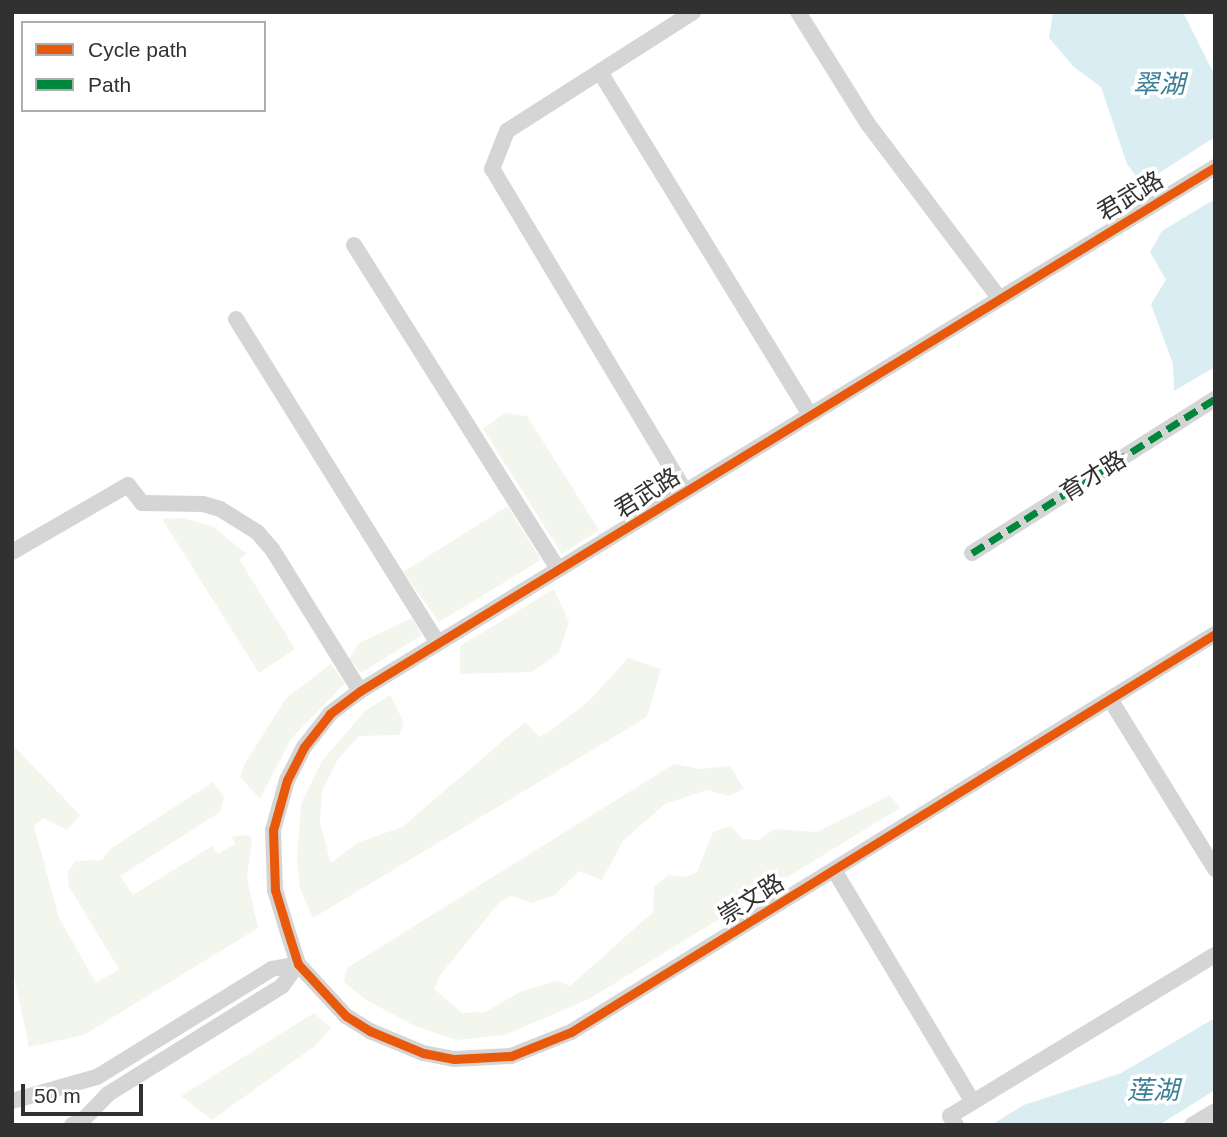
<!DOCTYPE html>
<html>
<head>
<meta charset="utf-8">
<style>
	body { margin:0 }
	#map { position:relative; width:1227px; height:1137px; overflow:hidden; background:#fff; font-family:Helvetica,"Noto Sans SC",sans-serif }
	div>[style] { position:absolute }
	.green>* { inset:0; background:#f3f6ed }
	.water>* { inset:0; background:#daedf3 }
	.minor>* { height:16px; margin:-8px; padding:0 8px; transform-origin:8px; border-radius:8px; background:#d5d5d5 }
	.quiet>* { height:7px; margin-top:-3.5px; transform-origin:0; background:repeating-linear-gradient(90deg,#00873e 0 14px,transparent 0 21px) }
	.cycleway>* { height:9px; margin:-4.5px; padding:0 4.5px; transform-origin:4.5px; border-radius:4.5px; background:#e8590c }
	span { translate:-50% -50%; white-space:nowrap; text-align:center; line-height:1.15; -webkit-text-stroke:7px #fff; paint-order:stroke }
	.street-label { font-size:24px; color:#313131 }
	.water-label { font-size:26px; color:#3a7e97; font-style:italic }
	.frame { position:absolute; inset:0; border:14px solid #313131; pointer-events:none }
	.legend { position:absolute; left:21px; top:21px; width:245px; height:91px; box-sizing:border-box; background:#fff; border:2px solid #adadad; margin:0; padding:9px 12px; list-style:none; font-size:21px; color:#313131 }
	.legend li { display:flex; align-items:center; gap:14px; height:35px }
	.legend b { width:35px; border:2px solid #adadad }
	.scale { position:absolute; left:21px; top:1084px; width:122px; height:32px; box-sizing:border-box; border:4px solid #313131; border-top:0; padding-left:9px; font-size:21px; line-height:24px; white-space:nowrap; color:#313131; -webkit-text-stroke:5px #fff; paint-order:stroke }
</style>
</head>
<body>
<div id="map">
	<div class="green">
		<div style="clip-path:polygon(505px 413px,527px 416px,599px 530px,562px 554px,483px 429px)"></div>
		<div style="clip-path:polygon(508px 506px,541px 560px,439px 622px,403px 572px)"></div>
		<div style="clip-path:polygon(182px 518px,212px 526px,247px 554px,239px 559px,295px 649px,259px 673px,162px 519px)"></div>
		<div style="clip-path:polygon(554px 589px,569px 622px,559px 653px,532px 672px,460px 674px,460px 646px)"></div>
		<div style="clip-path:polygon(412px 618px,422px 635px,361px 673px,349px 659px,359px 643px)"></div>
		<div style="clip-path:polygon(628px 658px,661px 669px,647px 717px,313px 918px,300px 889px,297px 858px,301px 804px,322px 761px,365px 711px,390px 695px,404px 723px,399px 735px,359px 736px,338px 759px,322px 791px,320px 823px,331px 863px,359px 842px,402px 827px,525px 722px,540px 737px,554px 728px,590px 700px)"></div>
		<div style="clip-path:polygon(331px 664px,345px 683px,291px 739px,260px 799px,240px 777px,244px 765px,286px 698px)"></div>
		<div style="clip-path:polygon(12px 744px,80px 815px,67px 830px,43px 818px,34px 826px,59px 918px,96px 983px,119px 969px,68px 885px,68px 871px,76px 861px,102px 860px,110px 849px,213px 782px,224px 797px,220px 812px,120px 876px,133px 895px,212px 846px,218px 854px,235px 844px,232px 837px,248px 835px,252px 838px,247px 878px,258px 928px,84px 1035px,29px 1047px,12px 967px)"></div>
		<div style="clip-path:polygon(674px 764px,701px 769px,730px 766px,744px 789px,729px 796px,707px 790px,665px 804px,623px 841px,602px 880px,579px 871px,555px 895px,532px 903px,511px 896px,499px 903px,440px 975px,434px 989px,462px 1013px,485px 1012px,522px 991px,557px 981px,570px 986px,653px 912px,654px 887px,669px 875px,686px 877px,697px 872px,713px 832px,731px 826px,743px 839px,759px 840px,774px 829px,817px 832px,890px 795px,900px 808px,589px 999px,505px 1035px,456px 1040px,413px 1025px,366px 1000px,344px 982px,347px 968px)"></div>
		<div style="clip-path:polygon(314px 1013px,331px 1028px,315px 1046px,212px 1120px,181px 1096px)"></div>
	</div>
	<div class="water">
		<div style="clip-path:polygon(1053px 12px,1183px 12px,1215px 76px,1215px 137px,1142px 184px,1127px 164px,1101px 87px,1074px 67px,1049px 38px)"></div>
		<div style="clip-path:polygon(1215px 199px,1215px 367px,1174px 391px,1173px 364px,1151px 304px,1166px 280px,1150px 252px,1162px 231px)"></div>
		<div style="clip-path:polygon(1215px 1018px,1215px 1090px,1159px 1125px,991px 1125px,1024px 1105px,1121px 1073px)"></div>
	</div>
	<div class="minor">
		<div style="left:798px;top:12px;width:132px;rotate:58deg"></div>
		<div style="left:868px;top:124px;width:219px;rotate:53deg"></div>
		<div style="left:600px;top:72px;width:402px;rotate:58.5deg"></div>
		<div style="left:1215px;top:167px;width:1003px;rotate:148.5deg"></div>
		<div style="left:360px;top:691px;width:38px;rotate:143deg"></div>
		<div style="left:330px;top:714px;width:42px;rotate:128.2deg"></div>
		<div style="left:304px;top:747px;width:37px;rotate:117deg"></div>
		<div style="left:287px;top:780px;width:52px;rotate:105.6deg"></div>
		<div style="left:273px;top:830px;width:60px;rotate:88.1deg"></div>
		<div style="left:275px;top:890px;width:34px;rotate:73deg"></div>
		<div style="left:285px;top:923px;width:43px;rotate:72.4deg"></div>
		<div style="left:298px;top:964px;width:71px;rotate:47.3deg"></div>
		<div style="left:346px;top:1016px;width:28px;rotate:32deg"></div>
		<div style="left:370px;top:1031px;width:57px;rotate:22.5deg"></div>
		<div style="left:423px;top:1053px;width:32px;rotate:11deg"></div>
		<div style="left:454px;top:1059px;width:57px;rotate:-3deg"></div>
		<div style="left:511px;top:1056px;width:65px;rotate:-21.8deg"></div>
		<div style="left:571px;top:1032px;width:757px;rotate:-31.72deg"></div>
		<div style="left:354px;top:245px;width:383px;rotate:57.8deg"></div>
		<div style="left:236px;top:319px;width:382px;rotate:58.1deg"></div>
		<div style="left:685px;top:491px;width:375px;rotate:-120.9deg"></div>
		<div style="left:492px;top:169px;width:41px;rotate:-68.5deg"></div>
		<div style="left:507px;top:131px;width:221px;rotate:-32.6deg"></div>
		<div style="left:12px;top:552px;width:134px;rotate:-30deg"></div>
		<div style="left:128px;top:485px;width:23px;rotate:52deg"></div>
		<div style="left:142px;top:503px;width:61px;rotate:0.9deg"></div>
		<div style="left:203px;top:504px;width:18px;rotate:16deg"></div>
		<div style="left:220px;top:509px;width:44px;rotate:31.9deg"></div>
		<div style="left:257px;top:532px;width:23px;rotate:49deg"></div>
		<div style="left:272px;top:549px;width:167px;rotate:58.2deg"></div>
		<div style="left:972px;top:553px;width:288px;rotate:-32.4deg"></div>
		<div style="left:1110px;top:699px;width:200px;rotate:58.3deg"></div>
		<div style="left:834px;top:870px;width:270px;rotate:59.1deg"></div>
		<div style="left:12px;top:1101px;width:88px;rotate:-15.8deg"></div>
		<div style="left:97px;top:1077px;width:206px;rotate:-31.7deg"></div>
		<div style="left:272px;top:969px;width:26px;rotate:-11deg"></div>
		<div style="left:72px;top:1125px;width:12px;rotate:-24deg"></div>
		<div style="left:83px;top:1120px;width:36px;rotate:-46deg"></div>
		<div style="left:108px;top:1094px;width:205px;rotate:-31.8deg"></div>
		<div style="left:282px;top:986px;width:27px;rotate:-54deg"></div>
		<div style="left:956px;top:1125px;width:11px;rotate:-124deg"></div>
		<div style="left:950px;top:1116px;width:310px;rotate:-31.3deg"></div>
		<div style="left:1192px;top:1125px;width:27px;rotate:-31deg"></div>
	</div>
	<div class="quiet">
		<div style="left:972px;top:553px;width:288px;rotate:-32.4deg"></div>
	</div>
	<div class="cycleway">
		<div style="left:1215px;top:167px;width:1003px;rotate:148.5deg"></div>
		<div style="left:360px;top:691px;width:38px;rotate:143deg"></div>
		<div style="left:330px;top:714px;width:42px;rotate:128.2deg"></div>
		<div style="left:304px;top:747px;width:37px;rotate:117deg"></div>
		<div style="left:287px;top:780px;width:52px;rotate:105.6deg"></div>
		<div style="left:273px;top:830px;width:60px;rotate:88.1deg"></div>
		<div style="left:275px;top:890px;width:34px;rotate:73deg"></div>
		<div style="left:285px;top:923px;width:43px;rotate:72.4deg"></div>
		<div style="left:298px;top:964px;width:71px;rotate:47.3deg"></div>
		<div style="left:346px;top:1016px;width:28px;rotate:32deg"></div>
		<div style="left:370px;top:1031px;width:57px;rotate:22.5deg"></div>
		<div style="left:423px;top:1053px;width:32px;rotate:11deg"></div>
		<div style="left:454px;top:1059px;width:57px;rotate:-3deg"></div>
		<div style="left:511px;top:1056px;width:65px;rotate:-21.8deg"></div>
		<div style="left:571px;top:1032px;width:757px;rotate:-31.72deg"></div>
	</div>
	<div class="street-label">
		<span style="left:1130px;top:196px;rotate:-31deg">君武路</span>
		<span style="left:1093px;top:476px;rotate:-32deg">育才路</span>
		<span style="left:647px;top:493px;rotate:-32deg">君武路</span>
		<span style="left:751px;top:899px;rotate:-32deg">崇文路</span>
	</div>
	<div class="water-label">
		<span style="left:1159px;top:85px">翠湖</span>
		<span style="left:1153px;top:1091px">莲湖</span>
	</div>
	<div class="frame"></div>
	<ul class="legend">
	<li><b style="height:9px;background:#e8590c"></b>Cycle path</li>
	<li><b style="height:9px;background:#00873e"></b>Path</li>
	</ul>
	<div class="scale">50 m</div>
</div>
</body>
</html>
